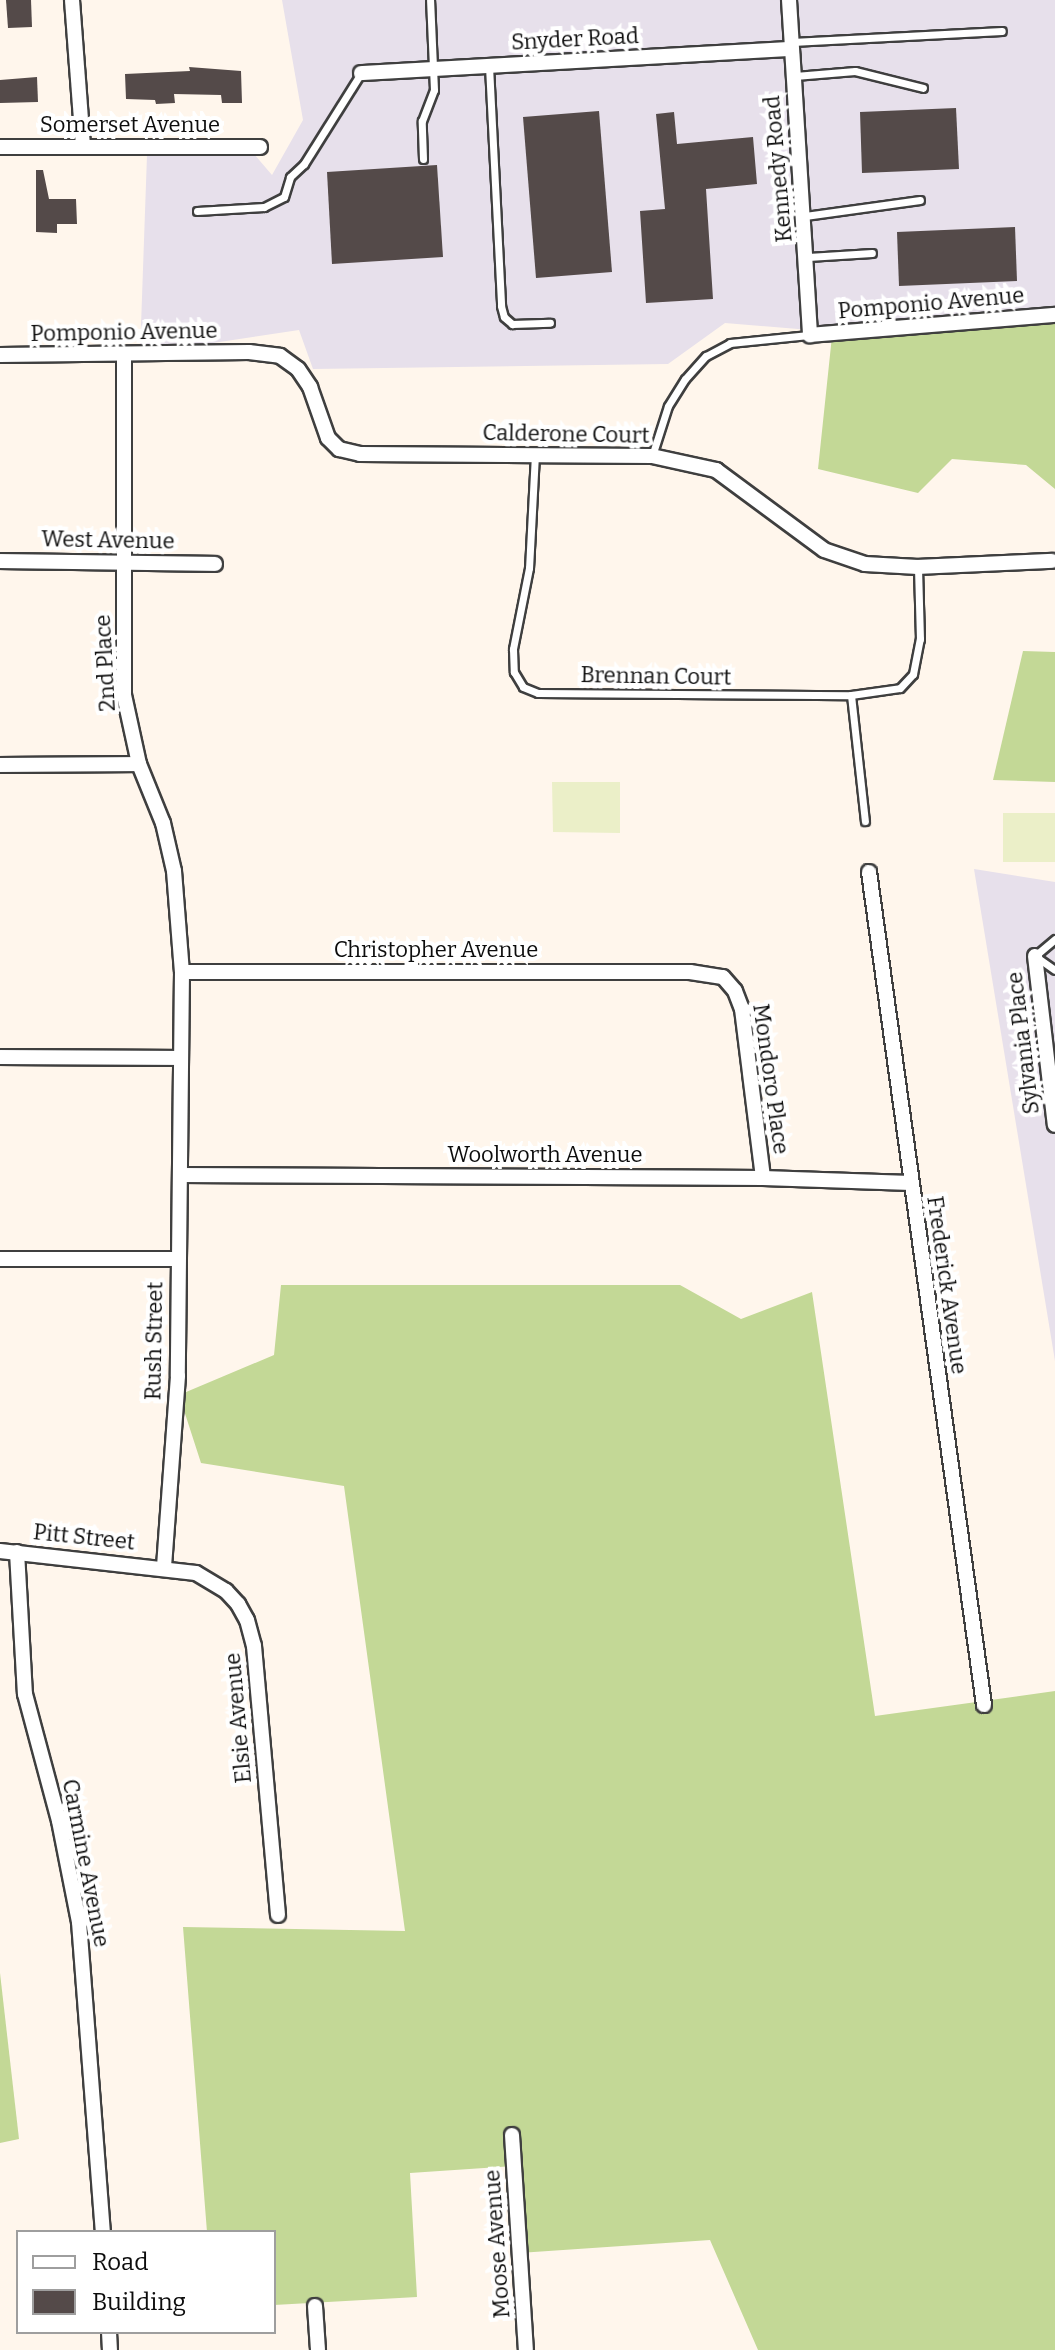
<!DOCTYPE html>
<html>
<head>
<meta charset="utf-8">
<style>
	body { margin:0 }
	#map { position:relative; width:1055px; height:2350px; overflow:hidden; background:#fff6ec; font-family:Bitter,serif }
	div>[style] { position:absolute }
	.industrial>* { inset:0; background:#e7e0eb }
	.forest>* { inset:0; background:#c3d896 }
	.pitch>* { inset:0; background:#ebefc8 }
	.building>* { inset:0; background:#544a49 }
	.roads { filter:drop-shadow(2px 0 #3f3f3f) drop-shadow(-2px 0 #3f3f3f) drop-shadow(0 2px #3f3f3f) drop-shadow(0 -2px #3f3f3f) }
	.lane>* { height:7px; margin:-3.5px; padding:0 3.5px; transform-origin:3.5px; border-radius:3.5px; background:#fff }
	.street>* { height:14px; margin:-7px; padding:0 7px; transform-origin:7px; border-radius:7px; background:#fff }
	span { translate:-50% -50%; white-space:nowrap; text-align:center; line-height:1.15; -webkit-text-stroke:8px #fff; paint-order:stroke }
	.street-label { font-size:22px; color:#0c0c0c }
	.legend { position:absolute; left:16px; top:2230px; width:260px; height:104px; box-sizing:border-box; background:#fff; border:2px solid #9e9e9e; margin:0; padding:10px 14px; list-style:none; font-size:24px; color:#0c0c0c }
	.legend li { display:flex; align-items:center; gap:16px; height:40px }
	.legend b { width:40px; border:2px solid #9e9e9e }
</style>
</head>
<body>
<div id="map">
	<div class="industrial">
		<div style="clip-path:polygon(282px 0,1055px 0,1055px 322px,870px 335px,725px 323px,668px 364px,313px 369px,299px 330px,140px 354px,147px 155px,248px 147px,272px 175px,303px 120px)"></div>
		<div style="clip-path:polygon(974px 869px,1055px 882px,1055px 1361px)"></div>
	</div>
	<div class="forest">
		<div style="clip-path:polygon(1055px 322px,1055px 489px,1026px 465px,952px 459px,918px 493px,818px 469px,832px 336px)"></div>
		<div style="clip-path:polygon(1023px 651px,1055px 652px,1055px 782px,993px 780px)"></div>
		<div style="clip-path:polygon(281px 1285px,680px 1285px,741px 1319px,812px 1292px,875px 1716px,1055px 1691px,1055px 2350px,758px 2350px,710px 2240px,519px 2253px,513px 2166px,410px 2173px,417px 2297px,274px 2305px,274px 2232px,207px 2232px,183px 1927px,405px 1931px,344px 1486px,201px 1463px,179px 1395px,274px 1355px)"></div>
		<div style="clip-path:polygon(0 1973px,19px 2139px,0 2143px)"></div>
	</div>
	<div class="pitch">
		<div style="clip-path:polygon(552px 782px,620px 782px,620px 833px,553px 832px)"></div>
		<div style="clip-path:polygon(1003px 813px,1055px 813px,1055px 862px,1003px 862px)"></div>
	</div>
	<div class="building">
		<div style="clip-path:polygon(6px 0,31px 0,32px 27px,8px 28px)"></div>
		<div style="clip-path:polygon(189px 67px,241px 71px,242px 103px,222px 103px,221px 95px,174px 94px,175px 103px,156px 104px,155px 100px,126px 99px,125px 74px,190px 71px)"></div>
		<div style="clip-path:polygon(37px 77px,38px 102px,0 103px,0 80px)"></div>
		<div style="clip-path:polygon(956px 108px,959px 169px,862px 173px,860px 112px)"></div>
		<div style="clip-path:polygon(599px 111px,612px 272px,536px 278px,523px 117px)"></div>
		<div style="clip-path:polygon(674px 112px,677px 144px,753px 137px,757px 184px,706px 189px,713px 299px,646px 303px,640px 211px,665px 209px,656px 114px)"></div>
		<div style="clip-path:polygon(437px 165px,443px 257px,332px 264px,327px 172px)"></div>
		<div style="clip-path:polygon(36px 170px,43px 170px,49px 199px,76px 199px,77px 224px,57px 224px,57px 233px,36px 232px)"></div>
		<div style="clip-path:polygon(1015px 227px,1017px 281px,899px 286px,897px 232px)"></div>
	</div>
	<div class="roads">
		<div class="lane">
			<div style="left:792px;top:42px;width:210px;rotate:-3deg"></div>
			<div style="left:489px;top:66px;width:240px;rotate:87.1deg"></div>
			<div style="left:501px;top:306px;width:11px;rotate:75deg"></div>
			<div style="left:504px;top:317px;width:11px;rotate:41deg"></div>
			<div style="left:512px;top:324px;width:38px;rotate:-2deg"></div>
			<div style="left:795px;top:76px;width:60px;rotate:-4.8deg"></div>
			<div style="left:855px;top:71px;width:70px;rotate:14deg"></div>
			<div style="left:423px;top:159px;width:38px;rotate:-92deg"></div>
			<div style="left:422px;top:121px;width:33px;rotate:-69deg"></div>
			<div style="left:434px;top:90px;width:90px;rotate:-92.5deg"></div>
			<div style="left:197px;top:211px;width:67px;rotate:-3.4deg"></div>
			<div style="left:264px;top:207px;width:22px;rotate:-27deg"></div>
			<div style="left:284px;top:197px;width:21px;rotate:-73deg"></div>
			<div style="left:290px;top:177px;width:19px;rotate:-43deg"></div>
			<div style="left:304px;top:164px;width:107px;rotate:-57.9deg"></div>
			<div style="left:805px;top:216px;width:116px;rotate:-7.9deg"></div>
			<div style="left:808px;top:257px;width:64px;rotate:-3.6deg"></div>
			<div style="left:535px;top:454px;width:114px;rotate:93deg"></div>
			<div style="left:529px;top:568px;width:83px;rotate:101.2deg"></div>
			<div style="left:513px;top:649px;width:23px;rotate:88deg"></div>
			<div style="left:514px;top:672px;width:17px;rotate:59deg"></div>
			<div style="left:523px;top:687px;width:16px;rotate:22deg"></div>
			<div style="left:538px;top:693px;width:313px;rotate:0.4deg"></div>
			<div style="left:851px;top:695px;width:49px;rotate:-8.1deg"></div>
			<div style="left:900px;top:688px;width:19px;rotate:-47deg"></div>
			<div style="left:913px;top:674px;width:36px;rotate:-79deg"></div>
			<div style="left:920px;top:639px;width:72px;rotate:-91.6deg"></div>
			<div style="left:652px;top:456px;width:52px;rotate:-72.3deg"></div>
			<div style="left:668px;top:406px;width:32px;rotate:-58deg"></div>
			<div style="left:685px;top:379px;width:31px;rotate:-48deg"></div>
			<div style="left:706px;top:356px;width:27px;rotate:-28deg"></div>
			<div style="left:730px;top:343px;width:79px;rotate:-5.8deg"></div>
			<div style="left:851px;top:695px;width:127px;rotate:83.7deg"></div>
			<div style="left:1055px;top:939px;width:26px;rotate:140deg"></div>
			<div style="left:1035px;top:956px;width:24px;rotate:35deg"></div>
		</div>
		<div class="street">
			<div style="left:72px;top:0;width:147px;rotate:85.7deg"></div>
			<div style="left:789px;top:0;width:336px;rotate:86.4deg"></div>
			<div style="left:810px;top:335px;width:246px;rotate:-4.7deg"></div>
			<div style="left:361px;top:73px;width:430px;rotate:-3.2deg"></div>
			<div style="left:0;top:147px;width:260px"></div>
			<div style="left:0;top:355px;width:249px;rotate:-0.7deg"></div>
			<div style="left:249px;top:352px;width:31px;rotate:7deg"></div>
			<div style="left:280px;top:356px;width:22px;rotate:36deg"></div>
			<div style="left:298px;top:369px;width:22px;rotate:56deg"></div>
			<div style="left:310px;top:387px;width:54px;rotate:70.6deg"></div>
			<div style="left:328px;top:438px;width:16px;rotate:45deg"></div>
			<div style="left:339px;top:449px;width:22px;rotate:13deg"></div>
			<div style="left:360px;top:454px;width:292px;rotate:0.4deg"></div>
			<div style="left:652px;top:456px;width:66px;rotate:12.3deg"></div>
			<div style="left:716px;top:470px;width:134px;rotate:36.5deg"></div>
			<div style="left:824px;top:550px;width:43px;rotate:18.9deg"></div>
			<div style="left:865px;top:564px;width:53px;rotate:3.2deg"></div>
			<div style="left:918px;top:567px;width:134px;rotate:-2.6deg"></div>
			<div style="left:124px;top:355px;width:340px;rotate:90deg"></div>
			<div style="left:124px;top:695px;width:71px;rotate:77.7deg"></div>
			<div style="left:139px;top:764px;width:64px;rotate:67.9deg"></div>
			<div style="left:163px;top:823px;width:49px;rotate:77.1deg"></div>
			<div style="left:174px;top:871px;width:101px;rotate:85.5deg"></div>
			<div style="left:182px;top:972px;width:404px;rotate:90.6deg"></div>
			<div style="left:178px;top:1376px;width:193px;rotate:94.2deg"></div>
			<div style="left:0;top:561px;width:215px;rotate:0.8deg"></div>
			<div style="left:0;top:765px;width:139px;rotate:-0.4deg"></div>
			<div style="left:869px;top:872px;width:841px;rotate:82.14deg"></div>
			<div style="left:1035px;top:956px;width:170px;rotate:83.3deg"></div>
			<div style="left:182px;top:972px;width:508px"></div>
			<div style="left:690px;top:972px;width:33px;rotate:9deg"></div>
			<div style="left:723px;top:977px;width:18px;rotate:49deg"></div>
			<div style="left:735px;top:991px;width:19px;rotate:69deg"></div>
			<div style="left:742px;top:1009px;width:170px;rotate:82.9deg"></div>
			<div style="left:0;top:1057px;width:180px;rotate:0.3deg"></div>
			<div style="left:180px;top:1175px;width:583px;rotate:0.29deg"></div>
			<div style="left:763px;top:1178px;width:148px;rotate:1.9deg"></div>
			<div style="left:0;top:1259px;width:177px"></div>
			<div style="left:0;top:1551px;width:197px;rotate:6.4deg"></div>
			<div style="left:196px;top:1573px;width:35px;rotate:31deg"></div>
			<div style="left:226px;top:1591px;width:18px;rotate:47deg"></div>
			<div style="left:238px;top:1604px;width:18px;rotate:61deg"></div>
			<div style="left:247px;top:1620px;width:27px;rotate:75deg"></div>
			<div style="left:254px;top:1646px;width:270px;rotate:84.9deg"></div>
			<div style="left:17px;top:1552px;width:142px;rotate:86.8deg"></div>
			<div style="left:25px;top:1694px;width:131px;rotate:75deg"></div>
			<div style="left:59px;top:1821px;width:103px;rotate:78.8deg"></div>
			<div style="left:79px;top:1922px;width:311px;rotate:85.6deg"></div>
			<div style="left:512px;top:2135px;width:215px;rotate:86.3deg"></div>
			<div style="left:315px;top:2306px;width:44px;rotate:86.1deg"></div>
			<div style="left:109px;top:2332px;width:18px;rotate:87deg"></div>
		</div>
	</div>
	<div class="street-label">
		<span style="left:575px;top:39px;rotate:-3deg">Snyder Road</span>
		<span style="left:130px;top:125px">Somerset Avenue</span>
		<span style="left:778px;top:169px;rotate:-95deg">Kennedy Road</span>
		<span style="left:931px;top:303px;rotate:-5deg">Pomponio Avenue</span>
		<span style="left:124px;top:332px;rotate:-1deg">Pomponio Avenue</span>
		<span style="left:566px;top:434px;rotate:1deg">Calderone Court</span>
		<span style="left:108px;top:540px;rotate:1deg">West Avenue</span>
		<span style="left:105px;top:663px;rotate:-93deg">2nd Place</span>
		<span style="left:656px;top:676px;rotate:1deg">Brennan Court</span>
		<span style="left:436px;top:950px">Christopher Avenue</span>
		<span style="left:1023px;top:1043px;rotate:-97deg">Sylvania Place</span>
		<span style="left:771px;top:1079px;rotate:82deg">Mondoro Place</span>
		<span style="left:545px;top:1155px">Woolworth Avenue</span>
		<span style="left:947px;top:1285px;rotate:82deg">Frederick Avenue</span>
		<span style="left:154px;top:1341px;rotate:-89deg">Rush Street</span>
		<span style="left:84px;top:1537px;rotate:6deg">Pitt Street</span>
		<span style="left:238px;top:1718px;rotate:-95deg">Elsie Avenue</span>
		<span style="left:86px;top:1863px;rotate:79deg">Carmine Avenue</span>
		<span style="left:497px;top:2244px;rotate:-94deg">Moose Avenue</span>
	</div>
	<ul class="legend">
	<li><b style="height:10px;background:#fff"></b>Road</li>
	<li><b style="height:22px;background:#544a49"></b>Building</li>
	</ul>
</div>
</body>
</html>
